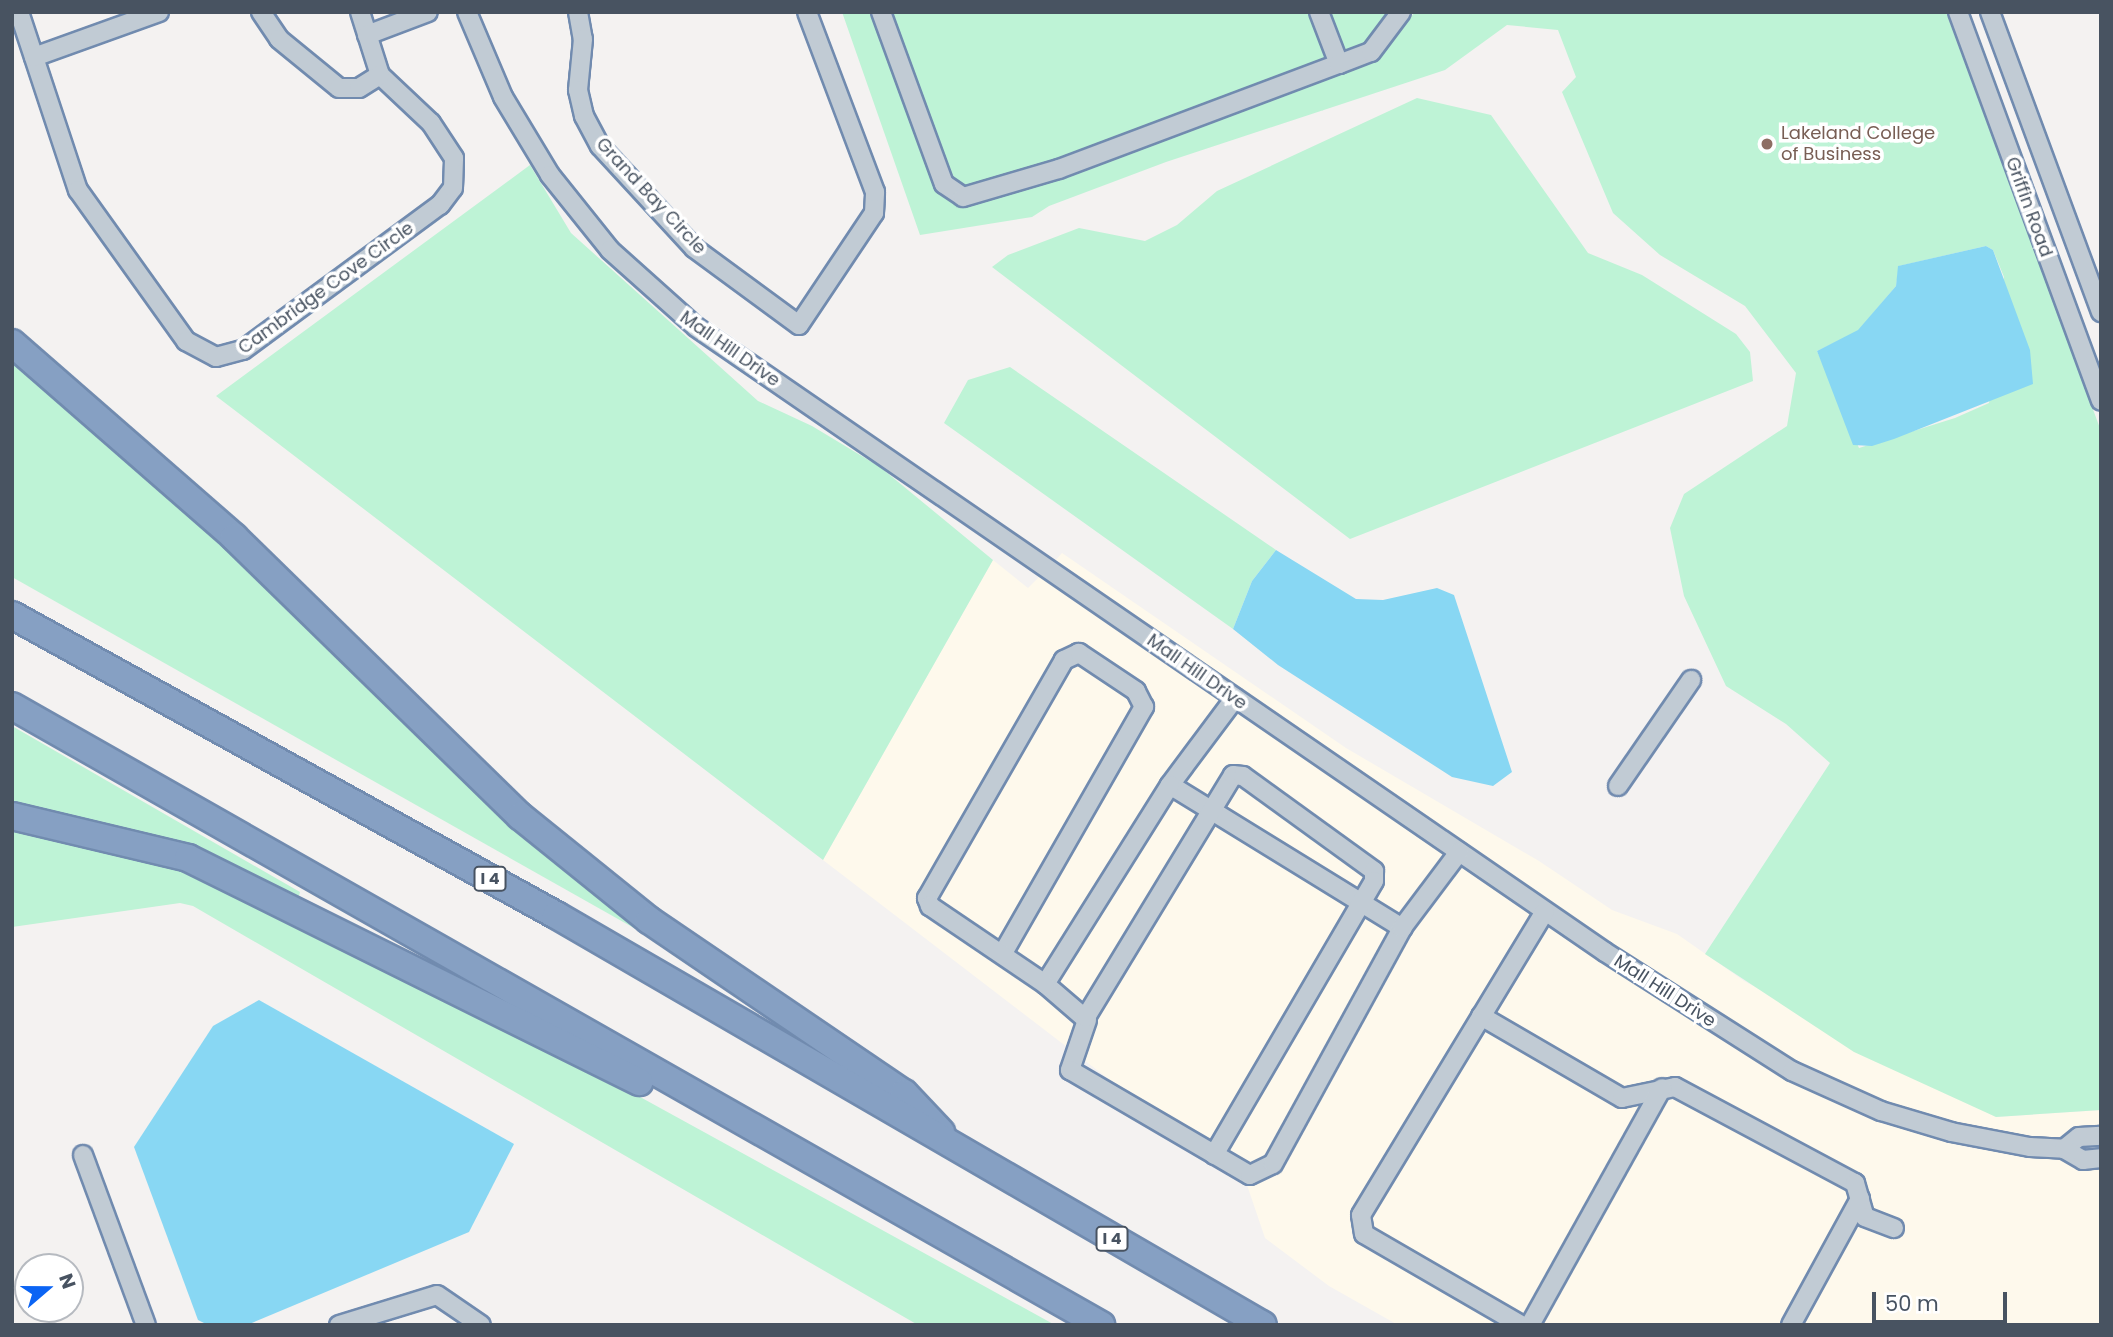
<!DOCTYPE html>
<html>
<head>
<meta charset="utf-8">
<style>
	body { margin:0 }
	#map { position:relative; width:2113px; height:1337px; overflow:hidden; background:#f4f2f1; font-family:Poppins,sans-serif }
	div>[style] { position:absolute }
	.commercial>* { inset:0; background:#fef9ec }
	.green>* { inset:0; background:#bef3d6 }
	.water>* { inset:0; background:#88d7f3 }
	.roads { filter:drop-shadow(2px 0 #718baf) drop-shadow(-2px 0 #718baf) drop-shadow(0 2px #718baf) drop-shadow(0 -2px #718baf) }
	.minor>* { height:18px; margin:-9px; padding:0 9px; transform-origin:9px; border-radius:9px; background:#c1cbd4 }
	.highway>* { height:26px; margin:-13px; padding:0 13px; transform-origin:13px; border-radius:13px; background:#86a0c3 }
	.dots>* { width:19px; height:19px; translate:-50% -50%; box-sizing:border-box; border:4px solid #fff; border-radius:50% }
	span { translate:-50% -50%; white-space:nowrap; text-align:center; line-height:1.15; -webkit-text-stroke:7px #fff; paint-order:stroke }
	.shield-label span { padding:2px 5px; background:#fff; border:2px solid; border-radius:5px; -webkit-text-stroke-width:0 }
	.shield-label { font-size:16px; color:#485361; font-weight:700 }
	.education-label { font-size:18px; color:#785e54 }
	.left { translate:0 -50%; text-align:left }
	.street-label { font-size:18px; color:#485361 }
	.frame { position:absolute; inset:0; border:14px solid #485361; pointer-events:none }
	.north { position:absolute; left:14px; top:1253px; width:70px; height:70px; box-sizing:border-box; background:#fff; border:2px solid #b6bac0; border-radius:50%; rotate:70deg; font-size:19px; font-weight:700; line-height:28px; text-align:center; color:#485361 }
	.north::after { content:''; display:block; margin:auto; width:24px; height:32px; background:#0b64f4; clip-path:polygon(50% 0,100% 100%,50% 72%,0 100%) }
	.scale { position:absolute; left:1872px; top:1292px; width:135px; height:32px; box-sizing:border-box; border:4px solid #485361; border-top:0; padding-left:9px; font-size:21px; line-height:24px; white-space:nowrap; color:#485361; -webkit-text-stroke:5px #fff; paint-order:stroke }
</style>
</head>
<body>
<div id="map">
	<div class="commercial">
		<div style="clip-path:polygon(1062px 553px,1346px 748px,1539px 861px,1612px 910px,1677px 934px,1744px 981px,1996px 1117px,2101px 1110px,2101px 1126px,2080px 1127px,2060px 1139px,1986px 1131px,1885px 1102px,1798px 1063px,1611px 944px,1054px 562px)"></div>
		<div style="clip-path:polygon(993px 560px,1028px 588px,1040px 576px,1599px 960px,1787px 1079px,1907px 1130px,1971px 1148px,2059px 1158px,2083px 1170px,2101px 1168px,2101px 1325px,1398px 1325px,1329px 1286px,1265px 1238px,1247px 1185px,823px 860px)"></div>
	</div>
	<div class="green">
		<div style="clip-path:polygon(evenodd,842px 12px,870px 12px,934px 187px,963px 206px,1071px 175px,1374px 61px,1415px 12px,1946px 12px,2101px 431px,2101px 1110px,1996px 1117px,1854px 1052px,1705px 954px,1830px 763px,1786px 724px,1726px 686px,1684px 596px,1670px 528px,1684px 494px,1787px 426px,1796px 373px,1745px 306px,1660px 255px,1613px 213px,1562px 92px,1576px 77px,1558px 30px,1507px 25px,1445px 70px,1166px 162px,1049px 206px,1032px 217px,920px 235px,842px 12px,1986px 246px,1993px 250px,2004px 277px,1989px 403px,1955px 418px,1859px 448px,1817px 351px,1858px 331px,1896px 286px,1899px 266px,1986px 246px)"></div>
		<div style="clip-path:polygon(892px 12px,1308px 12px,1326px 59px,1056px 161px,966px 187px,953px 178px)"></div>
		<div style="clip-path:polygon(1330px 12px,1388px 12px,1364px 45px,1346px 52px)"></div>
		<div style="clip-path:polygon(1417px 98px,1491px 115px,1588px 253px,1642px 275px,1736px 334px,1750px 352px,1753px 381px,1350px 539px,992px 267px,1008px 255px,1079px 228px,1145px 241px,1177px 225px,1217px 191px)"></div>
		<div style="clip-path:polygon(530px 165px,571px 233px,758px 401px,812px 426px,880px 467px,993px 560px,823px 860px,216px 396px)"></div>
		<div style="clip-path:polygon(12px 357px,156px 474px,644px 926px,641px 932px,12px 577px)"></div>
		<div style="clip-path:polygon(1010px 367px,1276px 550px,1252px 581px,1233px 629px,944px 423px,968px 380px)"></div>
		<div style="clip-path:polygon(12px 726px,300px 892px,299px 896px,211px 859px,12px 807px)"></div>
		<div style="clip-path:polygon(12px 829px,209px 875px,509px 1025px,1055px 1325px,918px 1325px,193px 906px,180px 903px,12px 927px)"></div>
	</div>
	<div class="water">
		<div style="clip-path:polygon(1986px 246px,1993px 250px,2030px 350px,2033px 384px,1894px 439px,1872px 446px,1853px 445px,1817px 351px,1858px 330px,1896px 286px,1898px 266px)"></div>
		<div style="clip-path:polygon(1276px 550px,1356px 599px,1383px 600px,1437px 588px,1454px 595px,1512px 772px,1493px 786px,1452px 777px,1278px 665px,1233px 629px,1252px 581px)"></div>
		<div style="clip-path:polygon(259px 1000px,514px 1144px,469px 1232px,247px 1325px,208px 1325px,198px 1320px,134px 1147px,213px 1026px)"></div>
	</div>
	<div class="roads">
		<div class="minor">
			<div style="left:19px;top:12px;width:188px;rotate:71.7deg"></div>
			<div style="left:78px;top:190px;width:186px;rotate:54.4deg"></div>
			<div style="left:186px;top:341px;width:34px;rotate:28deg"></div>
			<div style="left:216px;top:357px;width:28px;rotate:-15deg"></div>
			<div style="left:243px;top:350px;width:245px;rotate:-36.4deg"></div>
			<div style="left:440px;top:205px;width:21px;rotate:-53deg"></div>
			<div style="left:453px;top:188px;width:30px;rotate:-88deg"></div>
			<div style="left:454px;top:158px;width:42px;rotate:-123.3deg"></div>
			<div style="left:431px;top:123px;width:70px;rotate:-136.7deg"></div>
			<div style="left:380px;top:75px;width:66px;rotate:-107.6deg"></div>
			<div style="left:261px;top:12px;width:32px;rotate:56deg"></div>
			<div style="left:279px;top:39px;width:77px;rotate:39.2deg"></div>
			<div style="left:339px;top:88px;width:20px"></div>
			<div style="left:359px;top:88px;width:25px;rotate:-32deg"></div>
			<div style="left:467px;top:12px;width:92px;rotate:67deg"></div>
			<div style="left:503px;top:97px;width:91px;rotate:58.9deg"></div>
			<div style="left:550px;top:175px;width:96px;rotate:51.3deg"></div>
			<div style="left:610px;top:250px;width:115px;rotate:41.8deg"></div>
			<div style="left:696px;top:327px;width:1103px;rotate:34.51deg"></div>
			<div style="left:1605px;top:952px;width:222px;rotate:32.5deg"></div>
			<div style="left:1792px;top:1071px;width:98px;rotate:24.2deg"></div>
			<div style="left:1881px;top:1111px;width:73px;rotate:16.7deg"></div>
			<div style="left:1951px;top:1132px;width:80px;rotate:10.8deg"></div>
			<div style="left:2030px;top:1147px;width:34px;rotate:3deg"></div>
			<div style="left:2064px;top:1149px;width:22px;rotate:30deg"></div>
			<div style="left:2083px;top:1160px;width:18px;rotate:-6deg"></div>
			<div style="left:578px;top:12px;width:27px;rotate:80deg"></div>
			<div style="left:583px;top:39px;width:51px;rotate:95.6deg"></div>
			<div style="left:578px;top:90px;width:27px;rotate:77deg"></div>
			<div style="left:584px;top:116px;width:34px;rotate:62deg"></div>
			<div style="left:600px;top:146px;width:139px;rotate:47.3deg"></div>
			<div style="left:694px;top:248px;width:130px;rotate:36.3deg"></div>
			<div style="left:799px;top:325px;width:135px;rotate:-56.2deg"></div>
			<div style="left:874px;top:213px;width:21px;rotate:-87deg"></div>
			<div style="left:875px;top:192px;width:192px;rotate:-110.7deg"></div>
			<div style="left:881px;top:12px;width:183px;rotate:69.9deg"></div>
			<div style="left:944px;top:184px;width:23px;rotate:34deg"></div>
			<div style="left:963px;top:197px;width:100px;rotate:-16.3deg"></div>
			<div style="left:1059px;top:169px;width:299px;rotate:-20.6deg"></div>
			<div style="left:1339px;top:64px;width:56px;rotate:-111deg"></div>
			<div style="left:1958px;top:12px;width:414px;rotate:69.8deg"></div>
			<div style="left:1990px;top:12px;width:320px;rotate:69.7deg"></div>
			<div style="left:367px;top:35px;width:65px;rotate:-20.7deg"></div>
			<div style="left:34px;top:57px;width:133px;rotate:-19.8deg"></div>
			<div style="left:1339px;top:64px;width:34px;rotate:-21deg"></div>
			<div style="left:1371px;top:52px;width:50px;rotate:-53.1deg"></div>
			<div style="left:1235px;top:698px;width:109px;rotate:126.8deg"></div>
			<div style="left:1170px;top:785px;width:273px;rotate:31.6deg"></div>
			<div style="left:1170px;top:785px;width:235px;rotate:122.1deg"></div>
			<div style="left:1045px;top:984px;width:55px;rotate:40.6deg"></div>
			<div style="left:1087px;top:1020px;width:53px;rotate:108.8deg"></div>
			<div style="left:1070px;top:1070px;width:208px;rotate:30.3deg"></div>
			<div style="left:1250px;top:1175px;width:25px;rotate:-26deg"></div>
			<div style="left:1273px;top:1164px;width:269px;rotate:-61.3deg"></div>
			<div style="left:1402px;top:928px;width:95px;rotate:-53.1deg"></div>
			<div style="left:1618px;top:786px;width:129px;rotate:-55.4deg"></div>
			<div style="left:1003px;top:953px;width:284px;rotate:-60.2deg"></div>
			<div style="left:1144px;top:707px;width:18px;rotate:-117deg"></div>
			<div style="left:1136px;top:691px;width:69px;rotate:-146.3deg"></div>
			<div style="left:1079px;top:653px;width:17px;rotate:155deg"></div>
			<div style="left:1064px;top:660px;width:275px;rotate:119.9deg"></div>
			<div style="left:927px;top:898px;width:9px;rotate:69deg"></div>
			<div style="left:930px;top:906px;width:139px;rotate:34.1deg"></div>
			<div style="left:1481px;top:1016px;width:163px;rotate:30.2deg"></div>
			<div style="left:1622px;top:1098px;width:54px;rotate:-11.7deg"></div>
			<div style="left:1675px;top:1087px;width:204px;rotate:28.1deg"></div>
			<div style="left:1855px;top:1183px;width:35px;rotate:74deg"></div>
			<div style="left:1865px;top:1217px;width:31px;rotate:21deg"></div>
			<div style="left:1086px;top:1017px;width:283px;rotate:-58.7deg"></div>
			<div style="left:1233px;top:775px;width:10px;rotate:6deg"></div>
			<div style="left:1243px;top:776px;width:162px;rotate:35.9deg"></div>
			<div style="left:1374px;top:871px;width:10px;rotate:90deg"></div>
			<div style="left:1374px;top:881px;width:317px;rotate:120.3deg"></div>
			<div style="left:2064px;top:1149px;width:19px;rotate:-39deg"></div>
			<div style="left:2079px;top:1137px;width:22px;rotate:-3deg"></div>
			<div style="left:83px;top:1155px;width:181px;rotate:69.7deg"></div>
			<div style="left:339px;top:1325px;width:102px;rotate:-17deg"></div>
			<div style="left:437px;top:1295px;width:53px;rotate:34.3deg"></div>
			<div style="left:1521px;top:1325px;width:181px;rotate:-149.9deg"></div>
			<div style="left:1364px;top:1234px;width:19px;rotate:-99deg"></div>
			<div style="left:1361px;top:1215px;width:355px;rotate:-58.8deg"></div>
			<div style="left:1530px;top:1325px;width:271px;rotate:-60.9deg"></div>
			<div style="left:1791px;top:1325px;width:144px;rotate:-61.3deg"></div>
		</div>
		<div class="highway">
			<div style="left:12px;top:343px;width:295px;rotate:41.1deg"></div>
			<div style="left:234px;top:537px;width:400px;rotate:44.3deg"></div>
			<div style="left:520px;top:816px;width:166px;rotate:38.9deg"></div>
			<div style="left:649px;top:920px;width:308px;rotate:34.2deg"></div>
			<div style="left:904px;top:1093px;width:54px;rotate:46.5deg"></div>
			<div style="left:12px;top:615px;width:621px;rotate:28.88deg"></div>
			<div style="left:556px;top:915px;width:817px;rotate:30.11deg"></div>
			<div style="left:12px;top:706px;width:1253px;rotate:29.61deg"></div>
			<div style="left:12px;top:816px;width:181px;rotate:13.4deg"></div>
			<div style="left:188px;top:858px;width:504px;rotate:26.41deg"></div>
		</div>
	</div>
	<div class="dots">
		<div style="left:1767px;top:144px;background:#8d6e63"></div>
	</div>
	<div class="shield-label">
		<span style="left:490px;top:879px">I 4</span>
		<span style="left:1112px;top:1239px">I 4</span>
	</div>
	<div class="education-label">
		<span class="left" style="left:1781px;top:144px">Lakeland College<br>of Business</span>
	</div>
	<div class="street-label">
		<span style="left:651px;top:196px;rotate:47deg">Grand Bay Circle</span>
		<span style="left:2029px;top:207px;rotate:70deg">Griffin Road</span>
		<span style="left:326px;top:288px;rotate:-36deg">Cambridge Cove Circle</span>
		<span style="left:730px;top:349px;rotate:35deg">Mall Hill Drive</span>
		<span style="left:1197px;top:672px;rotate:35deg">Mall Hill Drive</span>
		<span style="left:1665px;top:991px;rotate:33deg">Mall Hill Drive</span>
	</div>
	<div class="frame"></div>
	<div class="north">N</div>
	<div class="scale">50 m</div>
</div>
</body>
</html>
